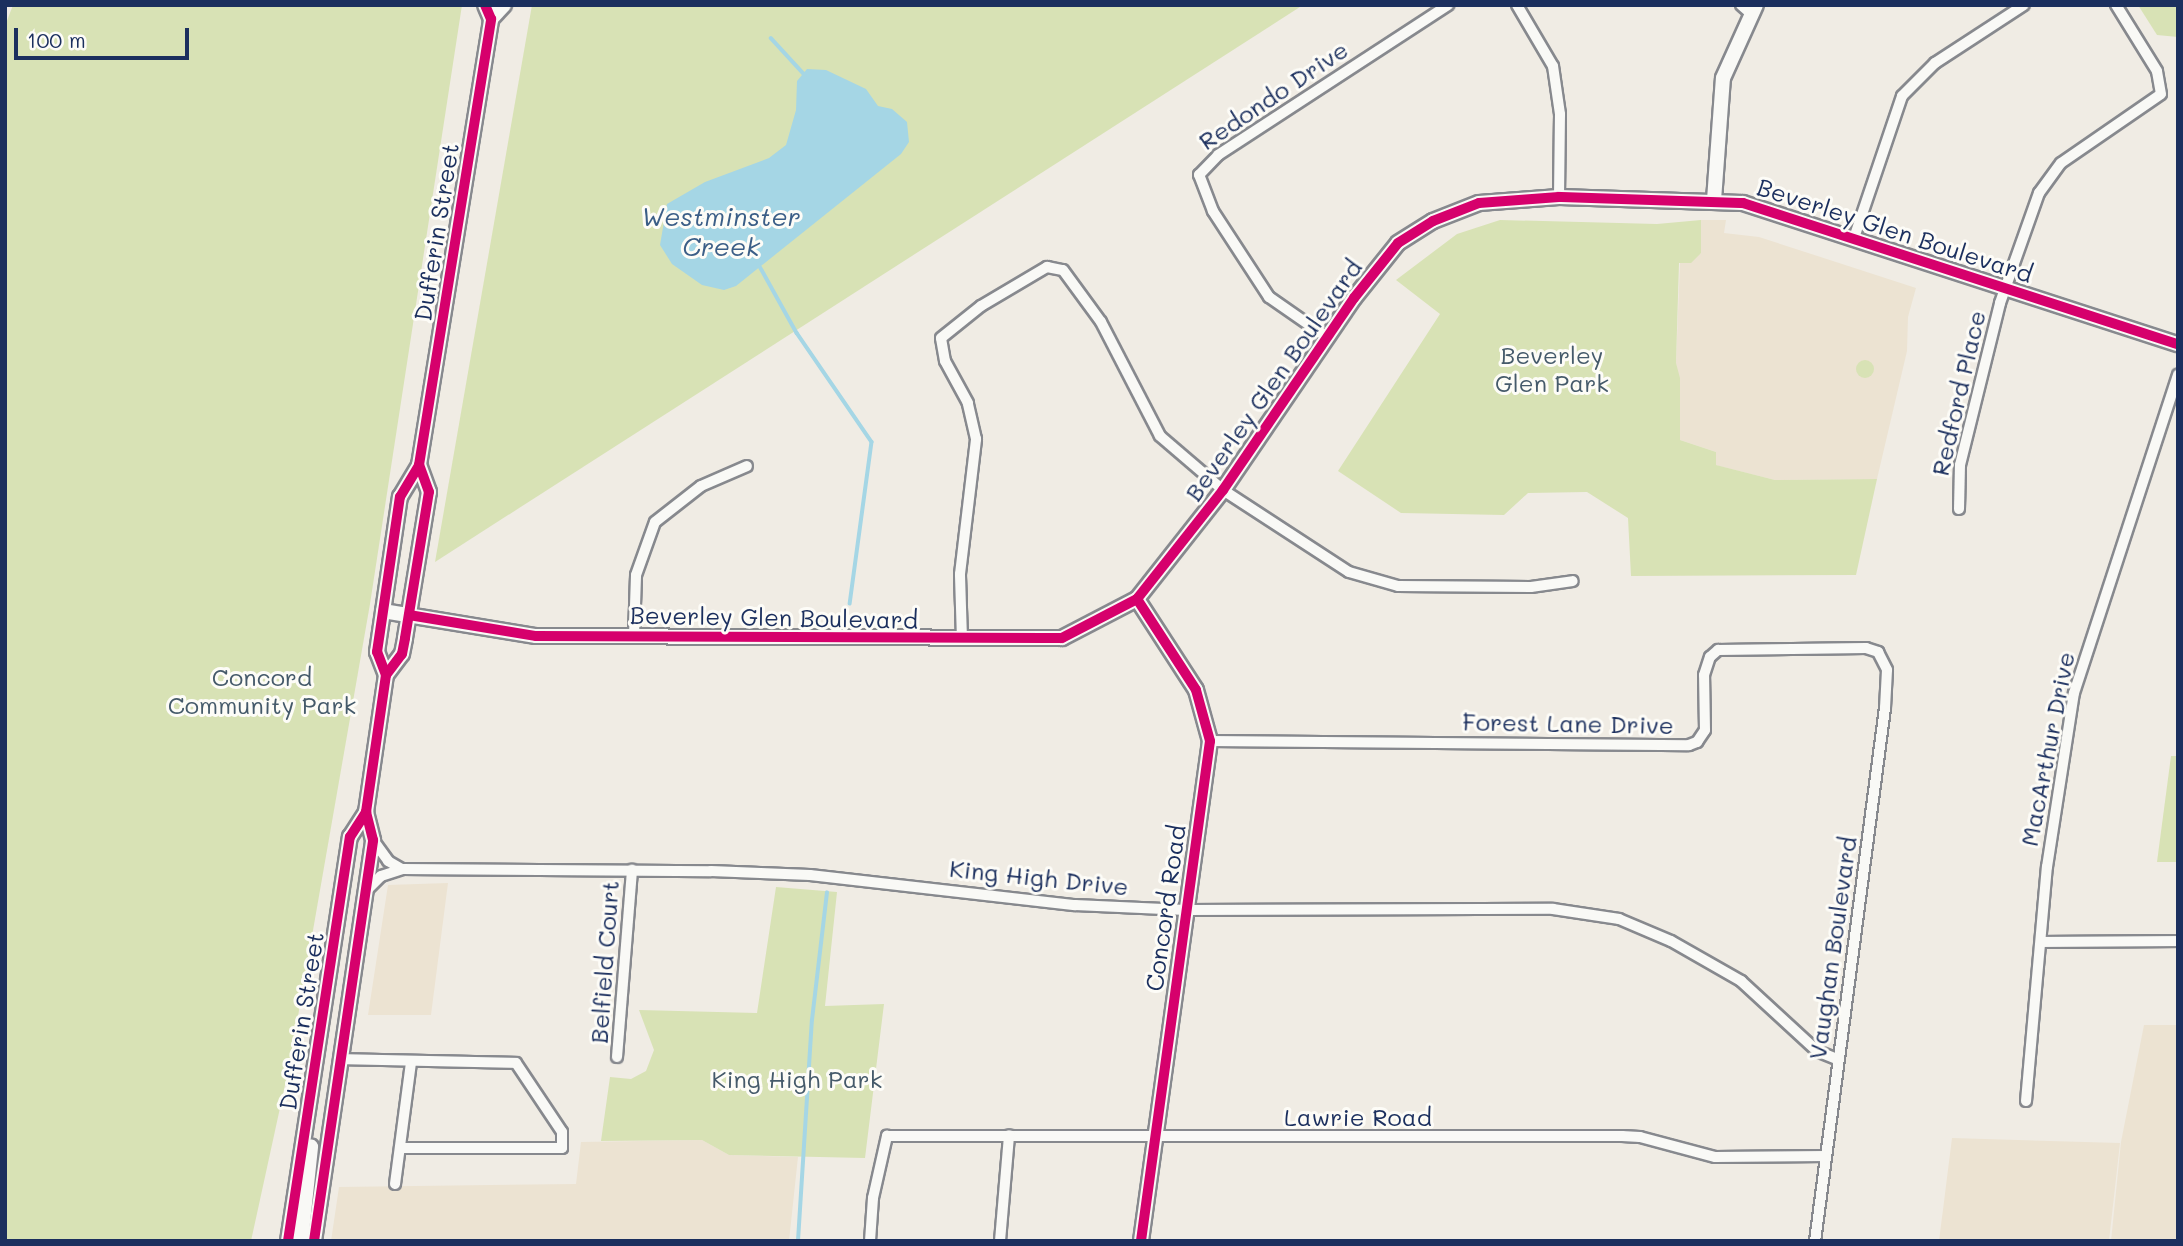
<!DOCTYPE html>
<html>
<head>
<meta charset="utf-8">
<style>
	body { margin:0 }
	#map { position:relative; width:2183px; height:1246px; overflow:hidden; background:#f0ece4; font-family:Mali,sans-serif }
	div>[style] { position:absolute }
	.built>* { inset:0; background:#ece3d2 }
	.green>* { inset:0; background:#d8e2b5 }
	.round { border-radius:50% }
	.water>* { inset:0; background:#a5d6e5 }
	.stream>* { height:3.5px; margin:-1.75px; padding:0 1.75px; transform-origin:1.75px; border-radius:1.75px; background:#a5d6e5 }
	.roads { filter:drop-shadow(2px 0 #87898e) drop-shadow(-2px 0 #87898e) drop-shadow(0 2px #87898e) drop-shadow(0 -2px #87898e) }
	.street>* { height:10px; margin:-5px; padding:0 5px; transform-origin:5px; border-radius:5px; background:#f9f9f6 }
	.secondary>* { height:14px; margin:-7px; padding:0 7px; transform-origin:7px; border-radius:7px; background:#f9f9f6 }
	.cycleway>* { height:10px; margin:-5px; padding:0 5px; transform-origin:5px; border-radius:5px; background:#d6006c }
	span { translate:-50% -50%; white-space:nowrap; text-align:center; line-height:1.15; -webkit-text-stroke:6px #fdfcf7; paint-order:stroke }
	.street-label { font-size:24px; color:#1b2f5e }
	.park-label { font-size:24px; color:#455a6a }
	.water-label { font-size:26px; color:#3b5e87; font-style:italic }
	.frame { position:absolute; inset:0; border:7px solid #1b2f5e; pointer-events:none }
	.scale { position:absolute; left:14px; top:28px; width:175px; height:32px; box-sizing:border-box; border:4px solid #1b2f5e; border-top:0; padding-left:9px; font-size:21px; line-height:24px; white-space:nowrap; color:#1b2f5e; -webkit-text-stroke:5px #fdfcf7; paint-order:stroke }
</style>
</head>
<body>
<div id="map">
	<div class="built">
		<div style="clip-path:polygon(1701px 220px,1726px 220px,1724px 233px,1759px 237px,1916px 288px,1908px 317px,1907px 351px,1877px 479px,1775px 480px,1715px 465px,1716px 452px,1680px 440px,1676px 363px,1680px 263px,1701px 253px)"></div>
		<div style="clip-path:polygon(448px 883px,431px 1015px,368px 1015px,388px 885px)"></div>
		<div style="clip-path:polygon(2144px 1025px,2178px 1025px,2178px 1241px,2111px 1241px,2121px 1142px)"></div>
		<div style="clip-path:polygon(1952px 1138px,2120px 1143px,2109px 1241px,1939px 1241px)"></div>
		<div style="clip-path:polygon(702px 1140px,729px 1155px,798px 1157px,789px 1241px,331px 1241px,339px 1187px,576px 1184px,581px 1142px)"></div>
	</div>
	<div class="green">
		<div style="clip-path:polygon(13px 5px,462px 5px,370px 604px,290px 1062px,251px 1241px,5px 1241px,5px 26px)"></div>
		<div style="clip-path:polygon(532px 5px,1303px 5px,435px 562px)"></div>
		<div style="clip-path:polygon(2138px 5px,2178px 5px,2178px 37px,2157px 35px)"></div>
		<div style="clip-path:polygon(1500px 220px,1657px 224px,1701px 220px,1701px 253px,1691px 263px,1679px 263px,1676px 363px,1680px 378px,1680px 440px,1716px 452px,1716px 465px,1775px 480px,1877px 479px,1856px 575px,1631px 576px,1628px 518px,1587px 492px,1528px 493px,1504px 515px,1401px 513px,1338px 471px,1440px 314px,1396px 280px,1457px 234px)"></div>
		<div class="round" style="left:1856px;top:360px;width:18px;height:18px"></div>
		<div style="clip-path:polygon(2171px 756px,2178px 756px,2178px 862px,2157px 862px)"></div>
		<div style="clip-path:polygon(776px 887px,837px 892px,825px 1006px,884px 1004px,865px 1158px,729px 1155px,702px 1140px,601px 1141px,610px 1077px,631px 1079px,646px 1071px,654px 1050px,639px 1010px,757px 1013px)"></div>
	</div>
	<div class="water">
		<div style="clip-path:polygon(807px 69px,826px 70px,866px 89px,878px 106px,892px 109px,907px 122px,909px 142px,901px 154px,736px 286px,724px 290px,702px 285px,672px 264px,660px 245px,667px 204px,705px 182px,769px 158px,786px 145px,796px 110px,797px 81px)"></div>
	</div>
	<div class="stream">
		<div style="left:771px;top:38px;width:50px;rotate:47.4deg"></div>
		<div style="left:758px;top:263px;width:80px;rotate:60.9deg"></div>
		<div style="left:797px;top:333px;width:132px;rotate:55.5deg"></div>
		<div style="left:872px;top:442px;width:163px;rotate:97.7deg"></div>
		<div style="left:798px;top:1241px;width:221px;rotate:-86.4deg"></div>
		<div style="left:812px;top:1020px;width:128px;rotate:-83.3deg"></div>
	</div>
	<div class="roads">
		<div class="street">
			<div style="left:1517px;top:5px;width:71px;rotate:59.5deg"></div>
			<div style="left:1553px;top:66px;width:49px;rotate:81.7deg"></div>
			<div style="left:1560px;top:114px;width:83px;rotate:90.7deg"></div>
			<div style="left:1741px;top:5px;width:11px;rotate:41deg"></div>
			<div style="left:1854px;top:238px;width:150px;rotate:-71.3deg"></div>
			<div style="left:1902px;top:96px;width:47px;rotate:-45deg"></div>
			<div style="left:1935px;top:63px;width:106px;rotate:-33.1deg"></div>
			<div style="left:1328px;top:338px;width:72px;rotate:-145.2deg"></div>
			<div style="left:1269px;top:297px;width:103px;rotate:-123.1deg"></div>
			<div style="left:1213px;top:211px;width:39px;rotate:-111deg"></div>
			<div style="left:1199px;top:175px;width:28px;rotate:-46deg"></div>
			<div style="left:1218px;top:155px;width:275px;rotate:-33.1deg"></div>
			<div style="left:1959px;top:509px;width:44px;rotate:-88.7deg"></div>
			<div style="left:1960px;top:465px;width:167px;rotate:-76.1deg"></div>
			<div style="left:2000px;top:303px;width:117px;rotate:-70.5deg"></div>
			<div style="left:2039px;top:193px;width:37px;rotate:-54deg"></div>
			<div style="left:2061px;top:163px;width:121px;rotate:-34.6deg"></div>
			<div style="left:2161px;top:94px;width:23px;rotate:-100deg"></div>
			<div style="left:2157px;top:71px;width:78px;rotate:-121.8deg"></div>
			<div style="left:634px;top:636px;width:61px;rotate:-88.1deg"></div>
			<div style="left:636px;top:575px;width:56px;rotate:-70.3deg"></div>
			<div style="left:655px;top:522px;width:58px;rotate:-38deg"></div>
			<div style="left:701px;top:486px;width:50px;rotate:-23.5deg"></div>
			<div style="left:962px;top:639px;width:65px;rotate:-91.8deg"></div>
			<div style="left:960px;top:574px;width:136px;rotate:-83.2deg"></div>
			<div style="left:976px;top:439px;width:37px;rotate:-103deg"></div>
			<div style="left:968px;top:403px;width:48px;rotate:-118.7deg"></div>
			<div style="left:945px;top:361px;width:23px;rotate:-100deg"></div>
			<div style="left:941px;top:338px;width:51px;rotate:-38.7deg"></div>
			<div style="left:981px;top:306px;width:77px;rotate:-30.6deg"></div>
			<div style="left:1047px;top:267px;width:16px;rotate:11deg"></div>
			<div style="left:1063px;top:270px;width:64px;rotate:53.8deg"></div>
			<div style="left:1101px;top:322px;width:128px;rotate:62.6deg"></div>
			<div style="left:1160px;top:436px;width:83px;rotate:40.6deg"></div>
			<div style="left:1223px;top:490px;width:150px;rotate:33.1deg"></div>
			<div style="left:1349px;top:572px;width:51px;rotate:15.9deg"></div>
			<div style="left:1398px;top:586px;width:133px;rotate:0.4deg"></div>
			<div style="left:1531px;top:587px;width:42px;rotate:-8.1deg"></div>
			<div style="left:1210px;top:741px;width:479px;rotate:0.5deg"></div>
			<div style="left:1689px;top:745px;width:9px;rotate:-21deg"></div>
			<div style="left:1697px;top:742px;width:14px;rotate:-56deg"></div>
			<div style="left:1705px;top:730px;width:55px;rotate:-91deg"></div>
			<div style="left:1704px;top:675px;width:19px;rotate:-72deg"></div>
			<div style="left:1710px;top:657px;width:11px;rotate:-41deg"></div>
			<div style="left:1718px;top:650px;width:148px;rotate:-0.8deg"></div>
			<div style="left:1866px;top:648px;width:13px;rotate:18deg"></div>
			<div style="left:1878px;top:652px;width:20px;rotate:63deg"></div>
			<div style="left:1887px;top:670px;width:38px;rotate:93deg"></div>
			<div style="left:1885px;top:708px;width:538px;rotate:97.48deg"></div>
			<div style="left:373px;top:840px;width:26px;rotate:54deg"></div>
			<div style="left:388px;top:861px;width:16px;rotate:30deg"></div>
			<div style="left:366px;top:891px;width:21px;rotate:-45deg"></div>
			<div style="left:381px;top:876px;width:22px;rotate:-18deg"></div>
			<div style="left:402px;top:869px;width:309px;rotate:0.4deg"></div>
			<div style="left:711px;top:871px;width:99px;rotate:2.3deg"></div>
			<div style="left:810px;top:875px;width:267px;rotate:6.5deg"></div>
			<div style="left:1075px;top:905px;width:111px;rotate:2.6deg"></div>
			<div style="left:1186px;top:910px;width:367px;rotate:-0.2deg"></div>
			<div style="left:1553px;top:909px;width:67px;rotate:8.6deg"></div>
			<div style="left:1619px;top:919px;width:56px;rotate:22.9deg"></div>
			<div style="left:1671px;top:941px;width:81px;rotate:29.7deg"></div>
			<div style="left:1741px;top:981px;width:103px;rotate:42.6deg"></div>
			<div style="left:1817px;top:1051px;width:22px;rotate:22deg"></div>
			<div style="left:2043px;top:942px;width:135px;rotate:-0.4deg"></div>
			<div style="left:617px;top:1057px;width:188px;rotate:-85.4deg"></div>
			<div style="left:341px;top:1059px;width:175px;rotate:1.3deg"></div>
			<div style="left:516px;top:1063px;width:83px;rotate:56.3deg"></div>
			<div style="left:562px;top:1132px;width:16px;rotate:90deg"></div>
			<div style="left:562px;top:1148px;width:160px;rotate:180deg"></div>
			<div style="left:2026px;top:1101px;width:235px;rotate:-84.9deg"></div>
			<div style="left:2047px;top:867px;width:176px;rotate:-81.2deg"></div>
			<div style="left:2074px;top:693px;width:335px;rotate:-71.9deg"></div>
			<div style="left:395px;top:1184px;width:123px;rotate:-82.5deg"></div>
			<div style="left:870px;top:1241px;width:43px;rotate:-86deg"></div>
			<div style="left:873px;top:1198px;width:64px;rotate:-77.3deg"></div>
			<div style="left:887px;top:1136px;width:735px"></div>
			<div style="left:1622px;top:1136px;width:18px;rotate:3deg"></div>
			<div style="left:1640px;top:1137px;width:78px;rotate:14.9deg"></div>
			<div style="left:1715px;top:1157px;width:111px;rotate:-0.5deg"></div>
			<div style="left:1000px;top:1241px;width:106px;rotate:-85.1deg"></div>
		</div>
		<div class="secondary">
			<div style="left:491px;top:19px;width:19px;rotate:-47deg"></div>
			<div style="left:1714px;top:200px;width:122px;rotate:-85.8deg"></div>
			<div style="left:1723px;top:78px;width:80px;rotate:-65.7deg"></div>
			<div style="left:1137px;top:599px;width:108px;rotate:57deg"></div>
			<div style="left:1196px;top:690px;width:53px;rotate:74.6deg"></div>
			<div style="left:1210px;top:741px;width:505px;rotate:97.86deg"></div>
			<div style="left:383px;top:611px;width:155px;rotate:9.3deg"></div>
			<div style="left:536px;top:636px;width:526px;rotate:0.22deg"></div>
			<div style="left:1062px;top:638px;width:85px;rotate:-27.5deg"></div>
			<div style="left:1137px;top:599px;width:139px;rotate:-51.7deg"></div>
			<div style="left:1223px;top:490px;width:232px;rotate:-55.7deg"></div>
			<div style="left:1354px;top:298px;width:70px;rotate:-51.3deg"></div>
			<div style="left:1398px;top:243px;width:41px;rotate:-32.2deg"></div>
			<div style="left:1433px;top:221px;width:49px;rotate:-21.4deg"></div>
			<div style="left:1479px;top:203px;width:80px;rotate:-4.3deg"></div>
			<div style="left:1559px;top:197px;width:184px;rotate:1.9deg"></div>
			<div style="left:1743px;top:203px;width:457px;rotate:18deg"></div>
			<div style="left:386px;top:675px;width:25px;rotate:-111deg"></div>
			<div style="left:377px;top:652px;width:157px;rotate:-81.6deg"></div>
			<div style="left:400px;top:497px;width:37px;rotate:-59deg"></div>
			<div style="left:419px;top:465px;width:452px;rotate:-80.8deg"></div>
			<div style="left:491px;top:19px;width:15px;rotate:-113deg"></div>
			<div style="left:288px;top:1241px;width:409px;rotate:-81.3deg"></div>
			<div style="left:350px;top:837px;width:30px;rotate:-57deg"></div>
			<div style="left:366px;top:812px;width:138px;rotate:-81.7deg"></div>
			<div style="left:386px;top:675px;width:26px;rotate:-53deg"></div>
			<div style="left:402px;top:654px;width:16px;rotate:-79deg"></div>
			<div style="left:405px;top:638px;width:148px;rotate:-80.7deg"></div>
			<div style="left:429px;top:492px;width:29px;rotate:-110deg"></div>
			<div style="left:301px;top:1241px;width:95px;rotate:-83.9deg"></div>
			<div style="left:314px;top:1241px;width:405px;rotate:-81.6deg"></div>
			<div style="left:373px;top:840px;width:29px;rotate:-104deg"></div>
		</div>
	</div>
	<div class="cycleway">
		<div style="left:1137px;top:599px;width:108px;rotate:57deg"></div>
		<div style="left:1196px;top:690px;width:53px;rotate:74.6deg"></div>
		<div style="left:1210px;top:741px;width:505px;rotate:97.86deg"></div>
		<div style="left:409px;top:615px;width:129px;rotate:9.4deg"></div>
		<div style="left:536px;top:636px;width:526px;rotate:0.22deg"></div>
		<div style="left:1062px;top:638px;width:85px;rotate:-27.5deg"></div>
		<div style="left:1137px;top:599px;width:139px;rotate:-51.7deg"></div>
		<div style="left:1223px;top:490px;width:232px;rotate:-55.7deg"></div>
		<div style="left:1354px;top:298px;width:70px;rotate:-51.3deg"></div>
		<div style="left:1398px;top:243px;width:41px;rotate:-32.2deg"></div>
		<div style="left:1433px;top:221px;width:49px;rotate:-21.4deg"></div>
		<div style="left:1479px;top:203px;width:80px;rotate:-4.3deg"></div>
		<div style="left:1559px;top:197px;width:184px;rotate:1.9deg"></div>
		<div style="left:1743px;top:203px;width:457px;rotate:18deg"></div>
		<div style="left:386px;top:675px;width:25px;rotate:-111deg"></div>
		<div style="left:377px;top:652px;width:157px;rotate:-81.6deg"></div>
		<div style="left:400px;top:497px;width:37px;rotate:-59deg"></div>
		<div style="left:419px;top:465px;width:452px;rotate:-80.8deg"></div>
		<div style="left:491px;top:19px;width:15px;rotate:-113deg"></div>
		<div style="left:288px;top:1241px;width:409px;rotate:-81.3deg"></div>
		<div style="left:350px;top:837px;width:30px;rotate:-57deg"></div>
		<div style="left:366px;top:812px;width:138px;rotate:-81.7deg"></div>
		<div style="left:386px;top:675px;width:26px;rotate:-53deg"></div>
		<div style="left:402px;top:654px;width:16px;rotate:-79deg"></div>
		<div style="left:405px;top:638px;width:148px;rotate:-80.7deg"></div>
		<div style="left:429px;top:492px;width:29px;rotate:-110deg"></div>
		<div style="left:314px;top:1241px;width:405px;rotate:-81.6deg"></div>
		<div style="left:373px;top:840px;width:29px;rotate:-104deg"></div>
	</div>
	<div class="street-label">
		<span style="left:1273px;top:95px;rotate:-34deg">Redondo Drive</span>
		<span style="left:1895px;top:230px;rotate:18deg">Beverley Glen Boulevard</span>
		<span style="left:436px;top:232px;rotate:-81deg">Dufferin Street</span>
		<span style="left:1273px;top:380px;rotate:-55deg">Beverley Glen Boulevard</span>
		<span style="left:1958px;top:393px;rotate:-77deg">Redford Place</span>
		<span style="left:774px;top:617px;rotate:1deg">Beverley Glen Boulevard</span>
		<span style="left:1568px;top:723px;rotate:1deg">Forest Lane Drive</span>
		<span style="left:2047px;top:749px;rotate:-79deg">MacArthur Drive</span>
		<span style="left:1039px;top:877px;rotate:6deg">King High Drive</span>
		<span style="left:1165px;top:908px;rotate:-82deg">Concord Road</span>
		<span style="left:1832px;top:948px;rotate:-82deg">Vaughan Boulevard</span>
		<span style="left:604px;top:962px;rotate:-86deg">Belfield Court</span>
		<span style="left:301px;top:1021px;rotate:-81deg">Dufferin Street</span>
		<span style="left:1358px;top:1117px">Lawrie Road</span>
	</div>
	<div class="park-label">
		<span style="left:1552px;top:369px">Beverley<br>Glen Park</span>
		<span style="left:262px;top:691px">Concord<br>Community Park</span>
		<span style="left:797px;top:1079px">King High Park</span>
	</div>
	<div class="water-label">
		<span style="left:721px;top:232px">Westminster<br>Creek</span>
	</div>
	<div class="frame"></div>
	<div class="scale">100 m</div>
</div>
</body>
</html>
